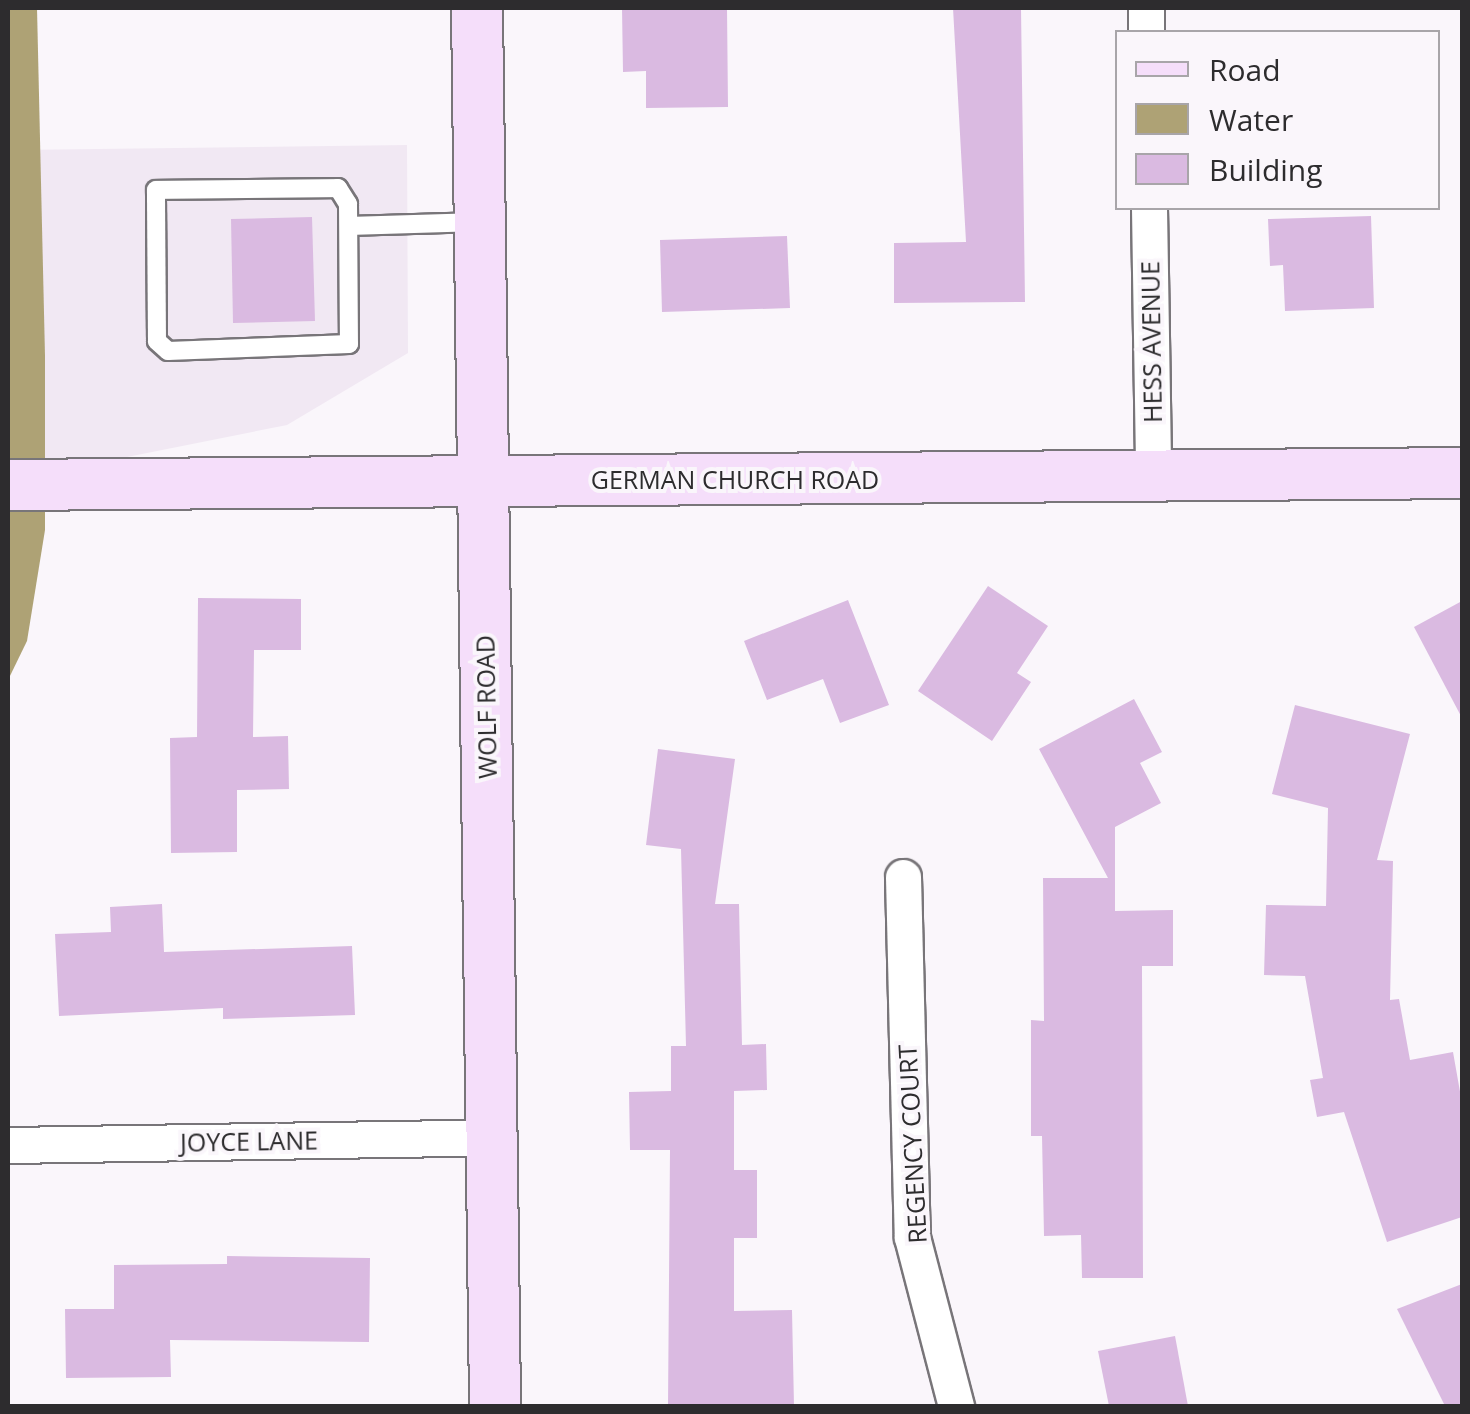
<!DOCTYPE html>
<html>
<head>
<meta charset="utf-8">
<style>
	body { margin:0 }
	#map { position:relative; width:1470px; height:1414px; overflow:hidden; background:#faf6fb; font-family:"Open Sans",sans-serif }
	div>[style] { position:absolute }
	.built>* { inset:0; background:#f1e8f3 }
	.water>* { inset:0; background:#aea275 }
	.building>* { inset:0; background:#dabae1 }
	.roads { filter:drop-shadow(2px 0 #787579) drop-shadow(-2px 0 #787579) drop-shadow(0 2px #787579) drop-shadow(0 -2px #787579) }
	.lane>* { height:18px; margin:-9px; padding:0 9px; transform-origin:9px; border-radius:9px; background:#fff }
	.street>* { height:35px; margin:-17.5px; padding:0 17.5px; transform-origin:17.5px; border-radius:17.5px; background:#fff }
	.secondary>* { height:50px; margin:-25px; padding:0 25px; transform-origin:25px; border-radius:25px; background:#f5defa }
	span { translate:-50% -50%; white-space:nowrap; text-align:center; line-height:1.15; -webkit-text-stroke:8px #faf6fb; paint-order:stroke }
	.street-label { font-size:25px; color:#2d2c2e }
	.frame { position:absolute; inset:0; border:10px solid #2d2c2e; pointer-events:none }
	.legend { position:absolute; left:1115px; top:30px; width:325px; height:180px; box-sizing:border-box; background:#faf6fb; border:2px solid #a8a5a9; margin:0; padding:12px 18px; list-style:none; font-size:30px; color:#2d2c2e }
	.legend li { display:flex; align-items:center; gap:20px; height:50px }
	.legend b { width:50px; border:2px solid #a8a5a9 }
</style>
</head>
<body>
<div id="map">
	<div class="built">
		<div style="clip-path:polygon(407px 145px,408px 353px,287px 425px,27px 477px,17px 150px)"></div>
	</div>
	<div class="water">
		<div style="clip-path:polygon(8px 8px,37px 8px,45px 356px,45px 530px,27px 641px,8px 680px)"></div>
	</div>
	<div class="building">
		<div style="clip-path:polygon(622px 8px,727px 8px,728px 107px,646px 108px,646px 71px,623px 72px)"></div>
		<div style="clip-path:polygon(953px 8px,1021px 8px,1025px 302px,894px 303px,894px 243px,966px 242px)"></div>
		<div style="clip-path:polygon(1371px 216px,1374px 308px,1285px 311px,1283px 265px,1270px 266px,1268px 219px)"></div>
		<div style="clip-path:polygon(312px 217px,315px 321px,233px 323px,231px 219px)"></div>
		<div style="clip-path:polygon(787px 236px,790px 308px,662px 312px,660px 240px)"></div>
		<div style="clip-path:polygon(988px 586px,1048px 626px,1017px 673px,1031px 682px,992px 741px,918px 691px)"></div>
		<div style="clip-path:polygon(198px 598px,301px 599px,301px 650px,254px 650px,253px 737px,288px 736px,289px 789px,237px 790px,237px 852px,171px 853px,170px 738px,197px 737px)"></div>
		<div style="clip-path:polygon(848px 600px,889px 705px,840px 723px,823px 679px,767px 700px,744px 641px)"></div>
		<div style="clip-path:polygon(1462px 601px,1462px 718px,1414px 627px)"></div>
		<div style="clip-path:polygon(1134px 699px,1162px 752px,1140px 763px,1161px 803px,1115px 827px,1115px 911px,1173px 910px,1173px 966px,1142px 966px,1143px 1278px,1082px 1278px,1081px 1235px,1044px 1236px,1042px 1136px,1031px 1136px,1031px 1020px,1044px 1021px,1043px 878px,1108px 878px,1039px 749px)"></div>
		<div style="clip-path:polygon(1295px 705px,1410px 734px,1377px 860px,1393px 861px,1390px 1000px,1399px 999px,1410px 1060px,1453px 1052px,1462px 1103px,1462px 1217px,1387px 1242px,1344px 1112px,1317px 1117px,1310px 1080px,1323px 1078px,1305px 976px,1264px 975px,1266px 905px,1326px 906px,1328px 808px,1272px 794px)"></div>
		<div style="clip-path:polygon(658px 749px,735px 759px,715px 904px,739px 904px,742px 1045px,766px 1044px,767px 1090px,734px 1091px,734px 1170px,757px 1170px,757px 1238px,734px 1238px,734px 1311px,792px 1310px,794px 1406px,668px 1406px,670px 1150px,630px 1150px,629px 1092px,671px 1091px,671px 1046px,686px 1046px,681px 849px,646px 845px)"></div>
		<div style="clip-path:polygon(162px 904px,164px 952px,352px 946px,355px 1015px,223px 1019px,223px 1008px,59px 1016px,55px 934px,111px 932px,110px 907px)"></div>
		<div style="clip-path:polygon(227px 1256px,370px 1258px,369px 1342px,170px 1340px,171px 1377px,66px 1378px,65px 1309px,114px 1309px,114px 1265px,227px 1264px)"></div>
		<div style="clip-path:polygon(1462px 1284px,1462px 1406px,1445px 1406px,1397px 1309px)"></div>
		<div style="clip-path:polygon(1175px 1336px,1188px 1406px,1109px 1406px,1098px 1351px)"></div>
	</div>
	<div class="roads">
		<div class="lane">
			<div style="left:338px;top:188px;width:19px;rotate:58deg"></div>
			<div style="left:348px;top:204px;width:140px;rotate:89.6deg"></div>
			<div style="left:349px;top:344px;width:181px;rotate:177.8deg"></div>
			<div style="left:168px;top:351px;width:15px;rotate:-138deg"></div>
			<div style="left:157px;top:341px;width:151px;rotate:-90.4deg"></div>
			<div style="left:156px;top:190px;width:182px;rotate:-0.6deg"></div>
			<div style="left:349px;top:226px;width:130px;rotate:-1.8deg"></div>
		</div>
		<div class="street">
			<div style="left:1146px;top:8px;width:24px;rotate:90deg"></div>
			<div style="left:1149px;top:208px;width:268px;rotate:89.1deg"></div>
			<div style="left:903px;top:877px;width:360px;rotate:88.6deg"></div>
			<div style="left:912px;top:1237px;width:175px;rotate:75.4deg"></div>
			<div style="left:8px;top:1145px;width:483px;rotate:-0.9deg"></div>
		</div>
		<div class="secondary">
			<div style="left:477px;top:8px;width:1398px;rotate:89.26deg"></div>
			<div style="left:8px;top:485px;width:1454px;rotate:-0.47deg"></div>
		</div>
	</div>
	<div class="street-label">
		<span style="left:1151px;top:342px;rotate:-91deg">HESS AVENUE</span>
		<span style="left:735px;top:479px">GERMAN CHURCH ROAD</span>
		<span style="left:486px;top:707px;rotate:-91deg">WOLF ROAD</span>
		<span style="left:249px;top:1141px;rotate:-1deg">JOYCE LANE</span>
		<span style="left:912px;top:1144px;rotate:-93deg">REGENCY COURT</span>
	</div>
	<div class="frame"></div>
	<ul class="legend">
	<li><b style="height:12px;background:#f5defa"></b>Road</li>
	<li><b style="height:28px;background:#aea275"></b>Water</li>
	<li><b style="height:28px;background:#dabae1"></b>Building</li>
	</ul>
</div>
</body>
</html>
